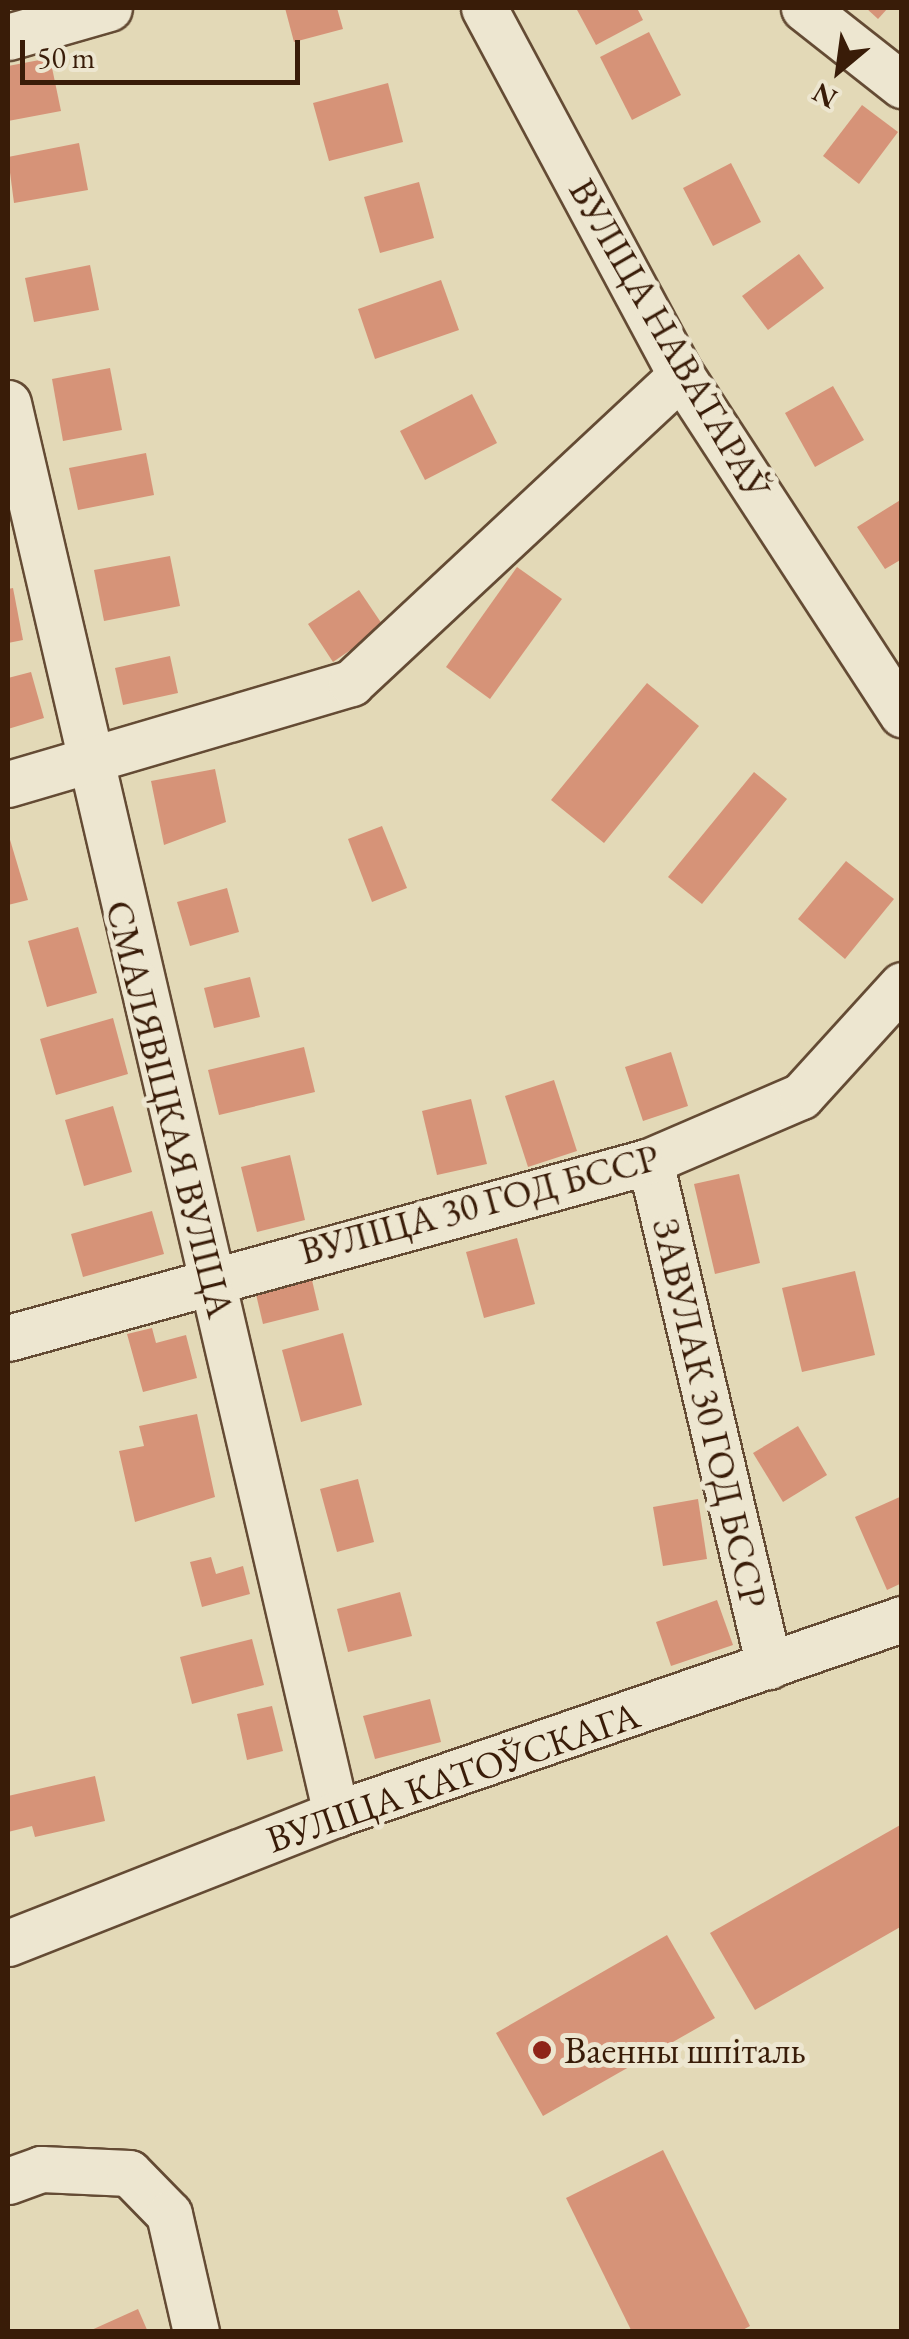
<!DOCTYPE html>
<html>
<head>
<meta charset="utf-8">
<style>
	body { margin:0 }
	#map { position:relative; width:909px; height:2339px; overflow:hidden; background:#e3d9b7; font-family:"EB Garamond",serif }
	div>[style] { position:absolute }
	.building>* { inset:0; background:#d69378 }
	.roads { filter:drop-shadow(2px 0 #644b34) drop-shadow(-2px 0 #644b34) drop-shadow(0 2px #644b34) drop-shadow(0 -2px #644b34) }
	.minor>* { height:45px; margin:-22.5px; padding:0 22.5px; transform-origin:22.5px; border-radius:22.5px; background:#ede6d0 }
	.dots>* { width:28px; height:28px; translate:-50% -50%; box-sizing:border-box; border:5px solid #ede6d0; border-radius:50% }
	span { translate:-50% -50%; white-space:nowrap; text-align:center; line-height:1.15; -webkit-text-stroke:10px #ede6d0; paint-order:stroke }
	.street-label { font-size:38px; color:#391c08 }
	.poi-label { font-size:38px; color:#391c08 }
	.left { translate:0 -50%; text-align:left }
	.frame { position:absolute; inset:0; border:10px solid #391c08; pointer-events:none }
	.north { position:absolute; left:789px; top:20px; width:100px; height:100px; -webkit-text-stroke:8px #ede6d0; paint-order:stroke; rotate:209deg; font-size:28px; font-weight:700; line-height:40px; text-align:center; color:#391c08 }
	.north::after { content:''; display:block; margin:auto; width:35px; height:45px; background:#391c08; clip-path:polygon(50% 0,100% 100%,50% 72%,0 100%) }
	.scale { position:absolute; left:20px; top:40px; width:280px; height:45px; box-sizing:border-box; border:5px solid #391c08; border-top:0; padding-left:12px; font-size:30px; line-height:35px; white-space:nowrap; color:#391c08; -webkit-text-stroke:8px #ede6d0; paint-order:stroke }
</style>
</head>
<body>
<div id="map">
	<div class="building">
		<div style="clip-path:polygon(285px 8px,337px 8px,343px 29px,294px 42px)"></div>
		<div style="clip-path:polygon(576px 8px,637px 8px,643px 20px,596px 45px)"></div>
		<div style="clip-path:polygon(866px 8px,888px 8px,878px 19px)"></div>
		<div style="clip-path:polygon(649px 32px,681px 95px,632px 120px,600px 57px)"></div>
		<div style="clip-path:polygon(50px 58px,61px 111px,8px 121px,8px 66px)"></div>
		<div style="clip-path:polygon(388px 83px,403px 142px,329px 161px,313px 103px)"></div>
		<div style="clip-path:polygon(862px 105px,898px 132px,859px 184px,823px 156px)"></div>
		<div style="clip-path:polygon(79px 143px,88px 190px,14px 203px,8px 157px)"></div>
		<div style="clip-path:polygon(731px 163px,761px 222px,713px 246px,683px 188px)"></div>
		<div style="clip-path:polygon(419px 182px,434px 238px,380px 253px,364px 197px)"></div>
		<div style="clip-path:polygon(799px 254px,824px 288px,768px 330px,742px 296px)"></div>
		<div style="clip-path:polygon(90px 265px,99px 310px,34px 322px,25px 278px)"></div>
		<div style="clip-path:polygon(441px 280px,459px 330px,375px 359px,358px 309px)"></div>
		<div style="clip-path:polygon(110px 368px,122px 430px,63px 441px,52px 379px)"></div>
		<div style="clip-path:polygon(833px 386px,864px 440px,815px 467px,785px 413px)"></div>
		<div style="clip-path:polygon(472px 394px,497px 443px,425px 480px,400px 431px)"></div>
		<div style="clip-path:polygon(146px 453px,154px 495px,78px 510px,69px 468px)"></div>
		<div style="clip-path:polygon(902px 499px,902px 559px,885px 569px,857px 527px)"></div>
		<div style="clip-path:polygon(170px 556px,180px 606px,104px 621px,94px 570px)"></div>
		<div style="clip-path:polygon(517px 567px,562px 599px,490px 699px,446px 667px)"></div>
		<div style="clip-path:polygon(13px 588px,23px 640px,8px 643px,8px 589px)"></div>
		<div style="clip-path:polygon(359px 590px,384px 627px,333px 662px,308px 624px)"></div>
		<div style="clip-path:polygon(170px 656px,178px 693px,123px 705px,115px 668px)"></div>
		<div style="clip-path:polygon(31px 672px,44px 718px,8px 729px,8px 678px)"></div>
		<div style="clip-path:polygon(647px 683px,699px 726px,604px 843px,551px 800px)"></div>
		<div style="clip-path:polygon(215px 769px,226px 822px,164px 845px,151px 781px)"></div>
		<div style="clip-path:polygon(754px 772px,787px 799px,702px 904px,668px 877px)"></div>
		<div style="clip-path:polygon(382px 826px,407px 888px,372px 902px,348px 839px)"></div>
		<div style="clip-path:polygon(8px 833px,28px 900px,8px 905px)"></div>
		<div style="clip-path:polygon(846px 861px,894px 899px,845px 959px,798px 919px)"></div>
		<div style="clip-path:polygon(227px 888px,239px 932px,190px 946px,177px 902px)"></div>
		<div style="clip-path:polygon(78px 927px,97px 993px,47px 1007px,28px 941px)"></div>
		<div style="clip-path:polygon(250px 977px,260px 1017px,214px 1028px,204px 988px)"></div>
		<div style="clip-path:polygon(113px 1018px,128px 1074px,56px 1095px,40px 1039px)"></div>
		<div style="clip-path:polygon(304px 1047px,315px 1092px,219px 1115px,208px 1070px)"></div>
		<div style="clip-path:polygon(671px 1052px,688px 1106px,643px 1121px,625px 1067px)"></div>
		<div style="clip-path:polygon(554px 1080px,577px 1151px,528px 1167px,505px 1096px)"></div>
		<div style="clip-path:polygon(471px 1099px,487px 1164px,437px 1175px,422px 1111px)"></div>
		<div style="clip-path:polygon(113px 1106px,132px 1172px,84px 1186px,65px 1120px)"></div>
		<div style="clip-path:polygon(290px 1155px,305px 1220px,257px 1232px,241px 1167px)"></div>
		<div style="clip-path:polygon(739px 1174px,760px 1263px,715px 1274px,694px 1184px)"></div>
		<div style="clip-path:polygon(152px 1211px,164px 1254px,83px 1277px,71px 1234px)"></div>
		<div style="clip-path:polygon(517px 1238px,535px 1304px,484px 1318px,466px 1252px)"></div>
		<div style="clip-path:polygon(855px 1271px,875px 1355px,802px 1372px,782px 1288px)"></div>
		<div style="clip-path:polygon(311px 1276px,319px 1310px,263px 1324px,255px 1290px)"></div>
		<div style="clip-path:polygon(152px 1328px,156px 1343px,186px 1335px,197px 1378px,143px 1392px,127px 1334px)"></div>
		<div style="clip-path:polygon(343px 1333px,362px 1405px,301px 1422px,282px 1350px)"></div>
		<div style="clip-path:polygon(197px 1414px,215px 1497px,135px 1522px,119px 1451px,144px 1446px,139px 1426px)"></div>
		<div style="clip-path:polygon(798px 1426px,827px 1475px,783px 1502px,753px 1453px)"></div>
		<div style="clip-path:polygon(358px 1479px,374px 1542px,337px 1552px,320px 1489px)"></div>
		<div style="clip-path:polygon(902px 1496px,902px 1583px,887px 1590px,855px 1517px)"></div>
		<div style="clip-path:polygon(698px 1499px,707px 1559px,663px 1566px,653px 1507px)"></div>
		<div style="clip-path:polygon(211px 1557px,216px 1574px,243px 1566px,250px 1594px,202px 1607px,190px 1562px)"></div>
		<div style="clip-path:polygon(400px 1592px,412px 1636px,348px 1652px,337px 1609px)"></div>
		<div style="clip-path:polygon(717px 1600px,733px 1645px,671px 1666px,656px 1622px)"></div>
		<div style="clip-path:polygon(252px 1639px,264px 1685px,192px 1704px,180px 1657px)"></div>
		<div style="clip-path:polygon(430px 1699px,441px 1742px,375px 1759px,363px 1716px)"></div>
		<div style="clip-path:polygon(272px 1706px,283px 1751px,247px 1760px,237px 1714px)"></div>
		<div style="clip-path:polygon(95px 1776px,105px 1821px,35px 1837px,32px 1826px,8px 1832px,8px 1796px)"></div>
		<div style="clip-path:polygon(902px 1824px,902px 1926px,755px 2010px,710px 1933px)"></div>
		<div style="clip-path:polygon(667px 1935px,715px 2018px,543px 2116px,496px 2033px)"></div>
		<div style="clip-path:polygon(663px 2150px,750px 2326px,739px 2332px,632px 2332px,566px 2198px)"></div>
		<div style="clip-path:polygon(138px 2309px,148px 2332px,87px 2332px)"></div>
	</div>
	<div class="roads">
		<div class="minor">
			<div style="left:484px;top:8px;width:417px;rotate:61.8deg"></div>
			<div style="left:681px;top:375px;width:405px;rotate:56.9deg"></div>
			<div style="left:804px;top:8px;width:125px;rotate:38.2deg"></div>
			<div style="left:8px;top:37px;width:105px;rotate:-16deg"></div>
			<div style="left:8px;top:403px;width:1449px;rotate:76.91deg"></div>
			<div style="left:8px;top:784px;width:358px;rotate:-16.4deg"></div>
			<div style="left:351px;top:683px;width:451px;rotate:-43deg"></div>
			<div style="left:650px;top:1161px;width:519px;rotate:76.74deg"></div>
			<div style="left:8px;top:1338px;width:666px;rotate:-15.41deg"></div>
			<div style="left:650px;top:1161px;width:164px;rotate:-23.3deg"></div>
			<div style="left:801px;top:1096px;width:150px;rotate:-47.7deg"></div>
			<div style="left:8px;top:1943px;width:352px;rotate:-21.5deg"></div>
			<div style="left:336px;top:1814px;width:599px;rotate:-19.01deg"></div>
			<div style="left:8px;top:2181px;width:35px;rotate:-20deg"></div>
			<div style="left:41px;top:2169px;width:88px;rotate:2.6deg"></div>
			<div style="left:129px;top:2173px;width:57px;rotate:45.7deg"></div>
			<div style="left:169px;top:2214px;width:121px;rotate:77.1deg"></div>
		</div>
	</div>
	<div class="dots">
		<div style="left:542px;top:2050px;background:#8f2418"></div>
	</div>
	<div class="street-label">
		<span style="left:670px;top:339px;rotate:60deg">ВУЛІЦА НАВАТАРАЎ</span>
		<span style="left:170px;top:1109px;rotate:76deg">СМАЛЯВІЦКАЯ ВУЛІЦА</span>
		<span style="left:479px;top:1204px;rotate:-15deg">ВУЛІЦА 30 ГОД БССР</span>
		<span style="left:710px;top:1413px;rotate:77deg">ЗАВУЛАК 30 ГОД БССР</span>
		<span style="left:453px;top:1777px;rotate:-19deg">ВУЛІЦА КАТОЎСКАГА</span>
	</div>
	<div class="poi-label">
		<span class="left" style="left:564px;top:2050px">Ваенны шпіталь</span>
	</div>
	<div class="frame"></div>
	<div class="north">N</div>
	<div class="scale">50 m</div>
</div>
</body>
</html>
